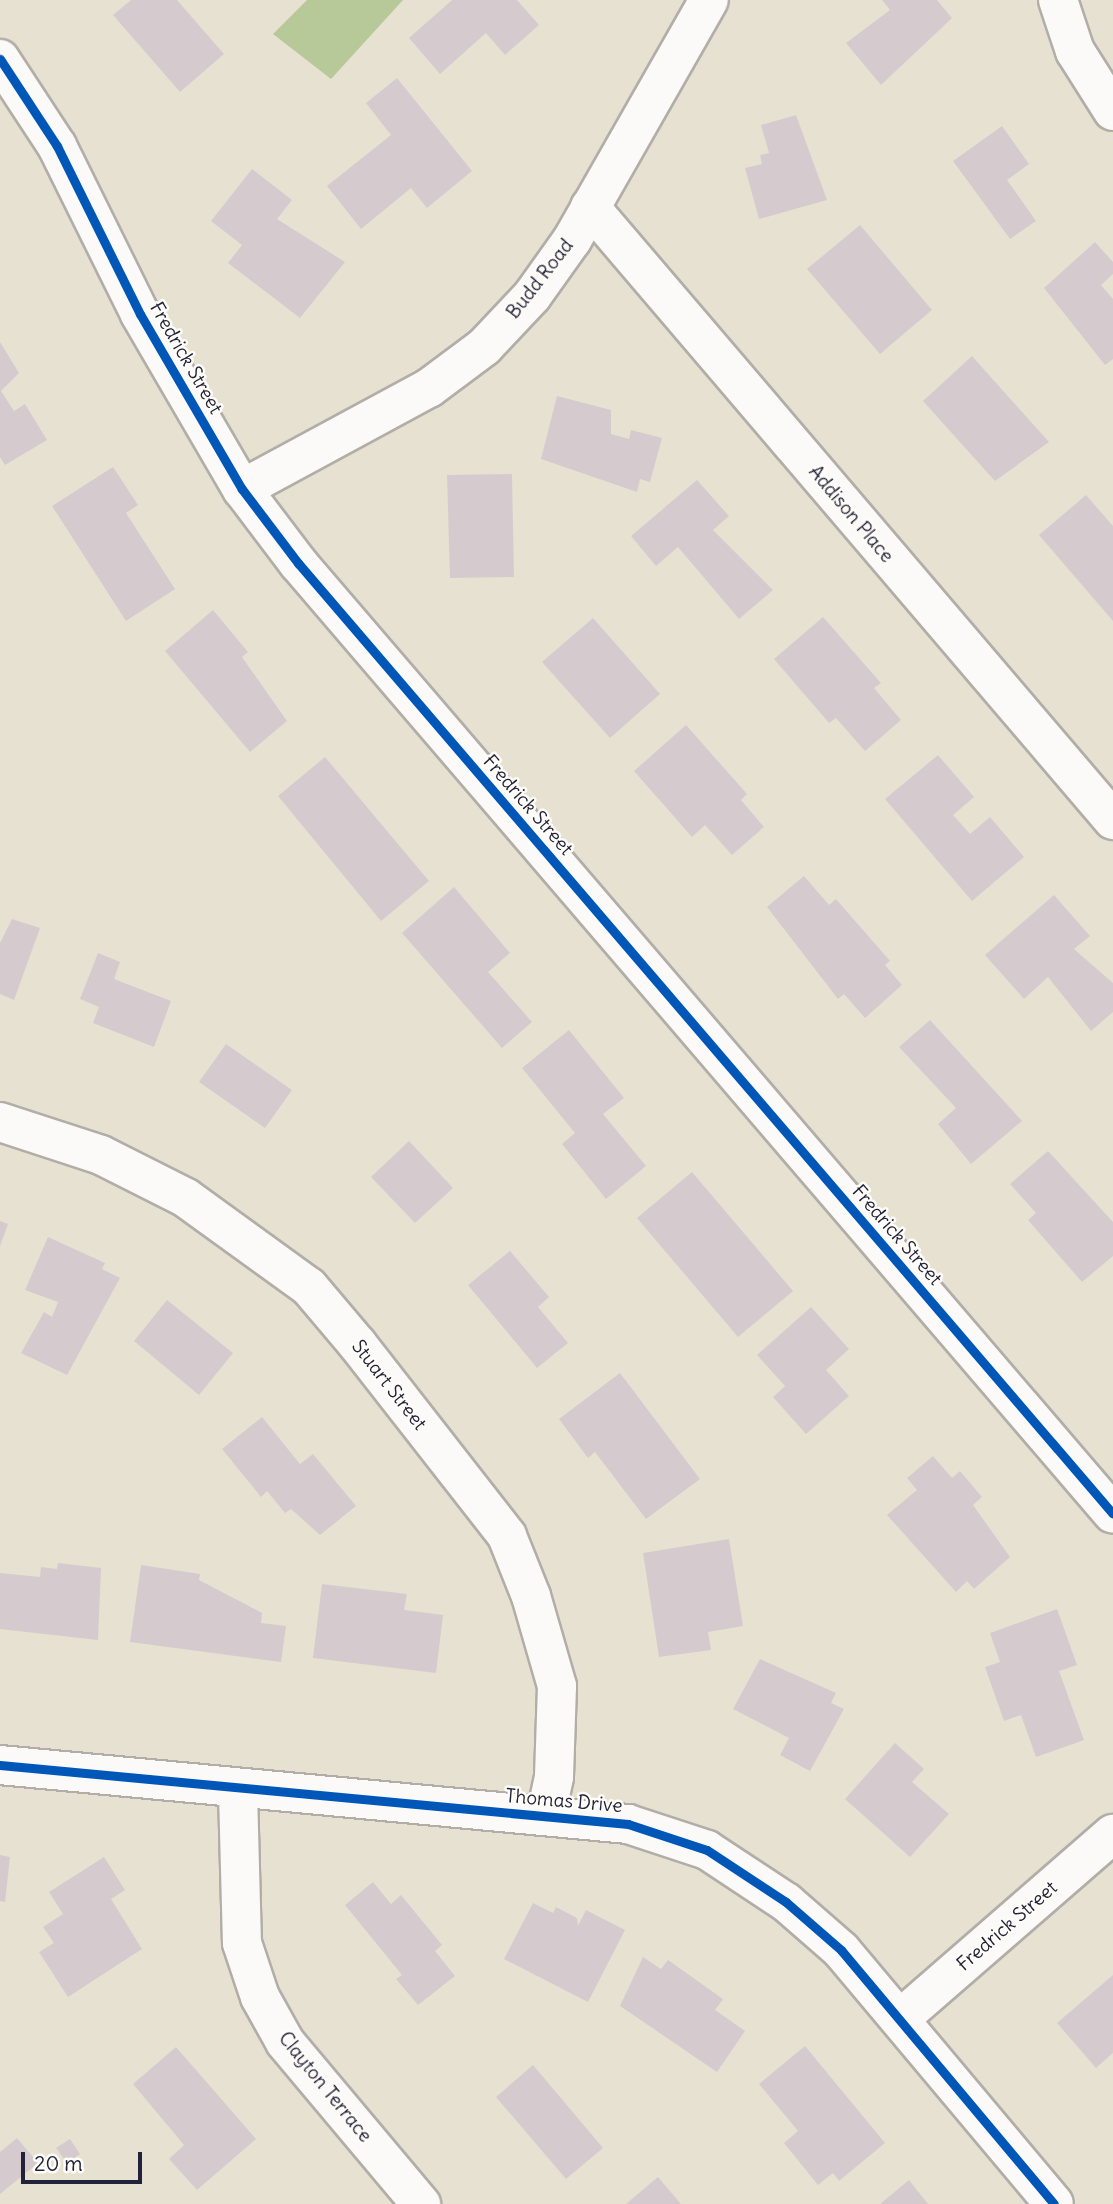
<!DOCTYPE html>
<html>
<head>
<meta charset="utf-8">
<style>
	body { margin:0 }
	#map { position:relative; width:1113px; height:2204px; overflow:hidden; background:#e7e1d2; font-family:Delius,sans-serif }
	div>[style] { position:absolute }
	.forest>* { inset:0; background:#b7c999 }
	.building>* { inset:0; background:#d5cbce }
	.roads { filter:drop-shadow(2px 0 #b2aea7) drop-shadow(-2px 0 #b2aea7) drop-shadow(0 2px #b2aea7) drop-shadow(0 -2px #b2aea7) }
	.minor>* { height:38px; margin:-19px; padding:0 19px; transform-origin:19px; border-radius:19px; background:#fbfaf8 }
	.cycleway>* { height:9px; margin:-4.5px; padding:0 4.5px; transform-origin:4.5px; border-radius:4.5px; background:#0057b8 }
	span { translate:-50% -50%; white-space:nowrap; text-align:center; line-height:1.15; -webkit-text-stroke:5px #fdfcf7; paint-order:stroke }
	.street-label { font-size:19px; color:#22223b }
	.scale { position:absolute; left:21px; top:2152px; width:121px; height:32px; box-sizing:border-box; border:4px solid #22223b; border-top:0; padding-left:9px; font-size:21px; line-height:24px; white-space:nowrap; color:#22223b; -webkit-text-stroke:5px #fdfcf7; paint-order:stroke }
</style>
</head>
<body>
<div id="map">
	<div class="forest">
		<div style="clip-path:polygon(307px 0,403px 0,331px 79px,273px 34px)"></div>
	</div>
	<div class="building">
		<div style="clip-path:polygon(131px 0,177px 0,224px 54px,180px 92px,113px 15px)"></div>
		<div style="clip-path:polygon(452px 0,517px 0,539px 25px,505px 55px,486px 33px,440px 74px,409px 38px)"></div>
		<div style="clip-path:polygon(882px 0,937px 0,952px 18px,881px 85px,846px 43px,890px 10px)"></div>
		<div style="clip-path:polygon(397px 78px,472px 171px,427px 208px,411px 188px,361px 229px,327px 186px,391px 135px,366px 103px)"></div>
		<div style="clip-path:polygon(796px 115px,827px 200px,759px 219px,745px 168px,762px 164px,760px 155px,769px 153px,761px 125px)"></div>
		<div style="clip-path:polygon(1002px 126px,1029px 164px,1007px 180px,1036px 221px,1010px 239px,953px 161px)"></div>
		<div style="clip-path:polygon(252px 169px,292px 200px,277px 219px,345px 262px,300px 318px,228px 263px,242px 245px,211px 221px)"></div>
		<div style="clip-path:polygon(860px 225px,932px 310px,880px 354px,807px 269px)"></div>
		<div style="clip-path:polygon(1095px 242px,1113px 262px,1113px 274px,1101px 285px,1113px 299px,1113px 359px,1105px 365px,1044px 288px)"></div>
		<div style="clip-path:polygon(0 342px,19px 373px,1px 391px,14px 411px,25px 404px,47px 440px,5px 465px,0 457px)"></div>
		<div style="clip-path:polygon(972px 356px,1049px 442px,995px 481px,923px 401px)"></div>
		<div style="clip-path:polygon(557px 396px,611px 410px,611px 434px,629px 439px,631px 430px,662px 438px,650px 482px,640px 479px,637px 492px,541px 459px)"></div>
		<div style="clip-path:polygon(113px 467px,138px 505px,126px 513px,175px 589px,126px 621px,52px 506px)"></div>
		<div style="clip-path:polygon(512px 474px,514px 577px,450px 578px,447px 475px)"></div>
		<div style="clip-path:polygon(697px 480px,729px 516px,713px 530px,773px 590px,739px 619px,678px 547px,656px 566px,631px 536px)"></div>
		<div style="clip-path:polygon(1086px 495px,1113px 526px,1113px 621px,1039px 535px)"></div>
		<div style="clip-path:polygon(213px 610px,248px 652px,242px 657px,287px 721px,250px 752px,165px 651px)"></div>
		<div style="clip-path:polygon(823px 617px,881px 683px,874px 688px,901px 720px,865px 751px,836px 718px,829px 723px,774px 659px)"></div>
		<div style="clip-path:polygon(593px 618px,660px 694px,610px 738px,542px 662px)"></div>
		<div style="clip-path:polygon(686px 725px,747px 794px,741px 800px,764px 827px,732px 855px,705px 825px,692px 837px,634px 771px)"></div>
		<div style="clip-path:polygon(938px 755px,974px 797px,953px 815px,970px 834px,990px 817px,1024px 857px,972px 901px,885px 799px)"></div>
		<div style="clip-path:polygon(325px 757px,429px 881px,381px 921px,278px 796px)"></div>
		<div style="clip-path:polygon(804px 876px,829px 905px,836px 899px,890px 961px,885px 965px,902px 985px,865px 1018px,844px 994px,838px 999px,767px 907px)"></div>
		<div style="clip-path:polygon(454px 887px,510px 953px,488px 972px,532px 1022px,502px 1048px,402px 933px)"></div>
		<div style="clip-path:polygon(1054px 895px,1090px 936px,1074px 949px,1113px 983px,1113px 1012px,1091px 1031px,1048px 977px,1024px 999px,985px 955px)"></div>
		<div style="clip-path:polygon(12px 919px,40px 928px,14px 1000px,0 994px,0 943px)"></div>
		<div style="clip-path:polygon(98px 953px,120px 962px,114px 979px,171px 1001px,154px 1047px,93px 1023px,99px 1007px,80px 999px)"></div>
		<div style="clip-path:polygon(930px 1020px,1022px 1121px,971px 1164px,938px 1124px,956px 1108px,899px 1047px)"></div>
		<div style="clip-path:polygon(569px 1030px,624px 1098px,603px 1114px,646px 1166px,606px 1199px,562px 1144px,575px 1133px,522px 1068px)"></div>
		<div style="clip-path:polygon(226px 1044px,292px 1090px,265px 1128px,199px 1082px)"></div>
		<div style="clip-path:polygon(409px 1141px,453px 1188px,415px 1223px,371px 1177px)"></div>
		<div style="clip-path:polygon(1048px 1151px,1113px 1222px,1113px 1256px,1082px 1282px,1028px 1220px,1036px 1213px,1010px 1184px)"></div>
		<div style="clip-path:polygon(692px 1172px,793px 1291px,738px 1337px,637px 1218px)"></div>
		<div style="clip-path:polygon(0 1221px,8px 1224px,0 1246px)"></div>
		<div style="clip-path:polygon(48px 1237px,105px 1263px,102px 1269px,120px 1278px,67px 1375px,21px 1353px,44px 1312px,52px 1317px,58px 1302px,25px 1290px)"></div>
		<div style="clip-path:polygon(510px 1251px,549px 1297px,538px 1307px,568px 1343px,537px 1368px,468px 1285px)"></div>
		<div style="clip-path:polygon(167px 1300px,233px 1353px,199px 1395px,134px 1341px)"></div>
		<div style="clip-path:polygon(811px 1307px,849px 1349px,826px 1370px,849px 1396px,806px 1434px,773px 1397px,785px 1386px,757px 1355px)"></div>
		<div style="clip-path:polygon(620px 1373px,700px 1479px,646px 1519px,595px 1452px,588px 1458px,559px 1419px)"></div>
		<div style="clip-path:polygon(262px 1417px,300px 1464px,313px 1454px,356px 1506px,320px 1535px,291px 1509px,285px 1513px,267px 1491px,261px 1497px,222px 1449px)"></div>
		<div style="clip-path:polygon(933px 1456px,952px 1478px,960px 1471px,982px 1497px,973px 1505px,1010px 1557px,974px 1589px,967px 1581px,956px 1592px,887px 1515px,917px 1490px,907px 1478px)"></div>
		<div style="clip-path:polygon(729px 1539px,743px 1626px,708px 1632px,711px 1650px,659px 1657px,643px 1553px)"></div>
		<div style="clip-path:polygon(58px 1563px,101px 1568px,98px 1640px,0 1629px,0 1573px,40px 1577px,41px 1567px,57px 1569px)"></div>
		<div style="clip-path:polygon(141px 1565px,200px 1574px,199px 1580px,262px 1613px,261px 1623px,286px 1626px,281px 1662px,130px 1642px)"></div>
		<div style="clip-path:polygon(322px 1584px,407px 1594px,404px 1610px,443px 1615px,436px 1673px,313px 1658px)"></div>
		<div style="clip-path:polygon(1057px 1609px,1077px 1665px,1059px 1671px,1084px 1740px,1036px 1757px,1021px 1715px,1004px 1721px,985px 1667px,1000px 1662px,990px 1633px)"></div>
		<div style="clip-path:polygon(760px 1659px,836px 1693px,831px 1703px,844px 1709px,810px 1771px,780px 1755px,789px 1738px,733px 1709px)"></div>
		<div style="clip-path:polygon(895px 1743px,924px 1769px,912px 1782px,949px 1814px,910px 1857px,845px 1799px)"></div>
		<div style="clip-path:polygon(0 1855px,10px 1857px,5px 1902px,0 1901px)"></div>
		<div style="clip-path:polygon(104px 1857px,125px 1890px,111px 1899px,142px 1949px,68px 1997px,39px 1952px,54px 1943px,43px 1927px,63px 1914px,49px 1892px)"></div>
		<div style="clip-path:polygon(373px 1882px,391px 1904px,401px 1895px,442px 1945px,435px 1951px,455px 1976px,418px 2005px,396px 1979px,402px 1975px,345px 1905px)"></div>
		<div style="clip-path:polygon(533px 1903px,553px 1913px,556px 1907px,577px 1918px,578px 1926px,586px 1910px,625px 1930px,588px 2002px,504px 1959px)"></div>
		<div style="clip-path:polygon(643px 1957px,661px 1969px,668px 1960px,723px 1999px,715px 2010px,745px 2031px,717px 2072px,620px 2006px)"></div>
		<div style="clip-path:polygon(1113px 1975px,1113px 2053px,1096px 2068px,1057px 2023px)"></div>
		<div style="clip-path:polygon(805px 2046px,885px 2143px,839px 2181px,833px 2173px,818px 2185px,784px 2143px,798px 2131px,759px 2084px)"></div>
		<div style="clip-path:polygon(176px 2047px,256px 2139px,197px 2190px,169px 2159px,184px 2145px,133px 2084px)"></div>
		<div style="clip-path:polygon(533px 2065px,603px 2148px,566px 2179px,496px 2097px)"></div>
		<div style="clip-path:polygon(17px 2138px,38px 2163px,0 2194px,0 2152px)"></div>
		<div style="clip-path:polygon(70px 2139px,80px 2154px,67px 2163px,56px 2148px)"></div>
		<div style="clip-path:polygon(658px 2177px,681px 2204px,626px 2204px)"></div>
		<div style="clip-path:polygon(909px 2180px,928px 2204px,880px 2204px)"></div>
	</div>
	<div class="roads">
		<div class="minor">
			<div style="left:1058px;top:0;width:54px;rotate:71.6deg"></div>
			<div style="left:1075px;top:51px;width:71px;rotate:57.7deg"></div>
			<div style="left:0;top:59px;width:104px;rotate:56.8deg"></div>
			<div style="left:57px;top:146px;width:187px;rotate:63.7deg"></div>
			<div style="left:140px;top:314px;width:203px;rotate:59.8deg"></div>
			<div style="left:242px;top:489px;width:93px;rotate:52.9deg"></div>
			<div style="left:298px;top:563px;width:1252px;rotate:49.4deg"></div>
			<div style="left:590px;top:207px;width:806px;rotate:49.53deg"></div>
			<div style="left:242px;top:489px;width:213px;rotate:-28.4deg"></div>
			<div style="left:429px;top:388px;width:69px;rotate:-36.7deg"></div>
			<div style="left:484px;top:347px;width:70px;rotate:-46.7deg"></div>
			<div style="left:532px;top:296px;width:69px;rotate:-54.5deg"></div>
			<div style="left:572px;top:240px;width:276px;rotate:-60.3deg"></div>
			<div style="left:0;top:1122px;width:106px;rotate:18.1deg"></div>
			<div style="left:101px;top:1155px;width:95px;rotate:26.8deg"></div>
			<div style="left:186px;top:1198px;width:152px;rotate:35.9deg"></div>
			<div style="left:309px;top:1287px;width:76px;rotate:49.8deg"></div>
			<div style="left:358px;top:1345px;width:242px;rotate:52deg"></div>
			<div style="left:507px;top:1536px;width:65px;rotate:68.2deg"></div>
			<div style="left:531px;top:1596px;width:94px;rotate:73.9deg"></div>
			<div style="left:557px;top:1686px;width:91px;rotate:91.9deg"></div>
			<div style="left:554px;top:1777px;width:39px;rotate:102deg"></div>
			<div style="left:0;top:1765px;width:631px;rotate:5.37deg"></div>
			<div style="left:628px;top:1824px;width:83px;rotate:18.2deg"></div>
			<div style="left:707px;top:1850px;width:95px;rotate:33.4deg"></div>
			<div style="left:786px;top:1902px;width:73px;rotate:41.1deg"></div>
			<div style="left:841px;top:1950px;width:331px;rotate:50deg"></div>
			<div style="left:238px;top:1792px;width:151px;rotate:88.5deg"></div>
			<div style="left:242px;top:1943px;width:57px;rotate:71.6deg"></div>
			<div style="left:260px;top:1997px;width:51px;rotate:60.9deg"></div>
			<div style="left:285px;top:2042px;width:212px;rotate:50deg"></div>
			<div style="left:901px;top:2018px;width:281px;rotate:-41deg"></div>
		</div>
	</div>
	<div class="cycleway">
		<div style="left:0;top:59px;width:104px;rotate:56.8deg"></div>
		<div style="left:57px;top:146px;width:187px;rotate:63.7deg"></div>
		<div style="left:140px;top:314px;width:203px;rotate:59.8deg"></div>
		<div style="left:242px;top:489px;width:93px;rotate:52.9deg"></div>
		<div style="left:298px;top:563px;width:1252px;rotate:49.4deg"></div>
		<div style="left:0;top:1765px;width:631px;rotate:5.37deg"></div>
		<div style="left:628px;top:1824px;width:83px;rotate:18.2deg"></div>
		<div style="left:707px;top:1850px;width:95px;rotate:33.4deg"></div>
		<div style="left:786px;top:1902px;width:73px;rotate:41.1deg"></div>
		<div style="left:841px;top:1950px;width:331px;rotate:50deg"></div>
	</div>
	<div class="street-label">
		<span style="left:540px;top:279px;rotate:-52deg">Budd Road</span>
		<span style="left:186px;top:358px;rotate:60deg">Fredrick Street</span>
		<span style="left:851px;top:514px;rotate:50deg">Addison Place</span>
		<span style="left:528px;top:805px;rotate:49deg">Fredrick Street</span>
		<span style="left:897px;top:1235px;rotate:49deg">Fredrick Street</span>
		<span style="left:389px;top:1385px;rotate:52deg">Stuart Street</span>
		<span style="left:564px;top:1801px;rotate:5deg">Thomas Drive</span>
		<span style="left:1007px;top:1926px;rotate:-41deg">Fredrick Street</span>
		<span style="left:325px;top:2087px;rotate:51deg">Clayton Terrace</span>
	</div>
	<div class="scale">20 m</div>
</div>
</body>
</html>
